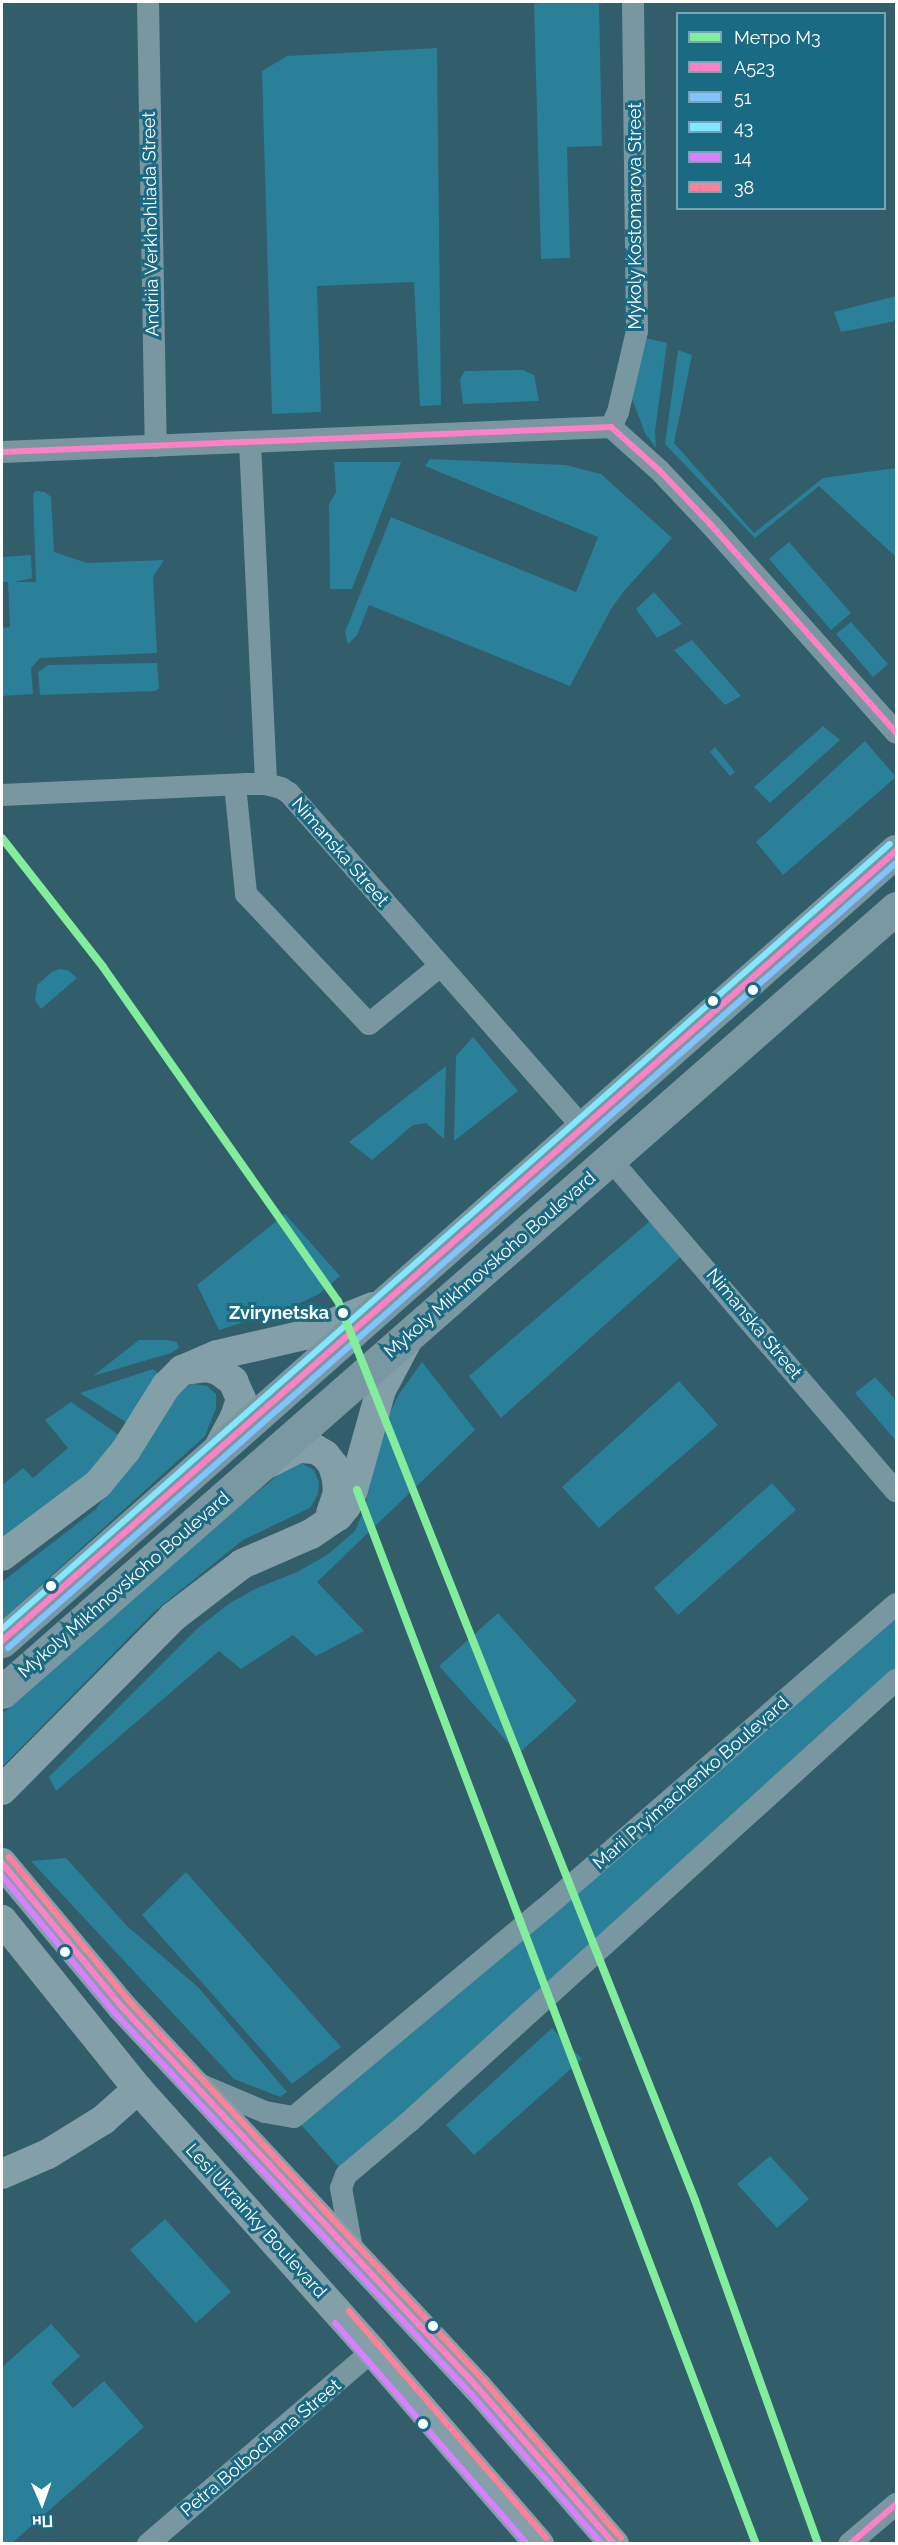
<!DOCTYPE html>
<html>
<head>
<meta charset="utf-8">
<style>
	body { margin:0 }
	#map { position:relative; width:898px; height:2545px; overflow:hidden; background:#325d6b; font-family:Raleway,sans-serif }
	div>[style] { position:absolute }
	.green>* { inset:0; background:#2a7f99 }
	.minor>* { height:22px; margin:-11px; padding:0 11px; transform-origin:11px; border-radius:11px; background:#7897a1 }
	.major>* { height:30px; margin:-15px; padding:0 15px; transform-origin:15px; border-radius:15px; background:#839fa7 }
	.highway>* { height:33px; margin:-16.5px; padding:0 16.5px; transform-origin:16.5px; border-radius:16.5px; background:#7998a1 }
	.bus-1>* { height:6px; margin:-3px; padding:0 3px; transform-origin:3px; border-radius:3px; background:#ff80c5 }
	.bus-2>* { height:6px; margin:-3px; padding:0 3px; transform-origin:3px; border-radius:3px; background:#80c4ff }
	.bus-3>* { height:6px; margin:-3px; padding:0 3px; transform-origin:3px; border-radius:3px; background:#80e8ff }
	.bus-4>* { height:6px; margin:-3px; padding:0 3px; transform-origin:3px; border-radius:3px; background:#d880ff }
	.bus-5>* { height:6px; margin:-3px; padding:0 3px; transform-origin:3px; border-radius:3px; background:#ff8098 }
	.metro-1>* { height:8px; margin:-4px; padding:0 4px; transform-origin:4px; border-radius:4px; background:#82ee9c }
	.dots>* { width:16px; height:16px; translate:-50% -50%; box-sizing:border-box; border:3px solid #1a6a83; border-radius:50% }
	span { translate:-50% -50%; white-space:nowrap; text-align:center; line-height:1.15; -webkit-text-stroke:6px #1a6a83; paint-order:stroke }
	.street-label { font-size:18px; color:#fff }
	.stop-label { font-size:18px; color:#fff; font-weight:700 }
	.right { translate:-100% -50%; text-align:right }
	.frame { position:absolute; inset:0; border:3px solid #fff; pointer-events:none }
	.legend { position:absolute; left:676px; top:12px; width:210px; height:198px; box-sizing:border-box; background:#1a6a83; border:2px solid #76a6b5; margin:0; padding:8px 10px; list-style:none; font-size:18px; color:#fff }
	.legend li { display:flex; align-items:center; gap:12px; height:30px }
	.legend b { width:30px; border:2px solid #76a6b5 }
	.north { position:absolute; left:12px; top:2473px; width:60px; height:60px; -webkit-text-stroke:4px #1a6a83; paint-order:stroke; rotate:178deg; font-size:16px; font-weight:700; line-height:24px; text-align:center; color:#fff }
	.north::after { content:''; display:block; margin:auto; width:21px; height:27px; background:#fff; clip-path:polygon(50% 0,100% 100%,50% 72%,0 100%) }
</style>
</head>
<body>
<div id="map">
	<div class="green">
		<div style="clip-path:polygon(534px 2px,599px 2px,602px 146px,567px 147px,570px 258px,541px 259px)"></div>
		<div style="clip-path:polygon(437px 48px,441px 405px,420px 406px,414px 282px,317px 286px,321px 412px,272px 414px,262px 71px,287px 56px)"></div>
		<div style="clip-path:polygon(896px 296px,896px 321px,841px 332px,834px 312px)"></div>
		<div style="clip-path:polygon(645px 338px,667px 343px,655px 431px,656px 448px,645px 433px,631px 396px)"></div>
		<div style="clip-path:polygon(678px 350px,692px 355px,674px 443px,754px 533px,823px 478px,896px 468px,896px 557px,819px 486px,755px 538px,665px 444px)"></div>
		<div style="clip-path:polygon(523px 370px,534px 375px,539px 401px,463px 404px,460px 379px,465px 371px)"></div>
		<div style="clip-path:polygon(430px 459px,566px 465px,601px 474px,672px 538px,624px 591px,611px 609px,570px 686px,369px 605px,357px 635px,348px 644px,345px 632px,391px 517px,576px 592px,598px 537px,425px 466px)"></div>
		<div style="clip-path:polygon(334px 462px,401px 462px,352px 589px,330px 589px,329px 504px,336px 492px)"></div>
		<div style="clip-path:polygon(36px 491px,45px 492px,51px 497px,54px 552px,87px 563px,164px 560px,153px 577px,157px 653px,40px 658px,31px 668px,33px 694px,2px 696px,2px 628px,10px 627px,8px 582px,2px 582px,2px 557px,31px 555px,32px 578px,14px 582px,36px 582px,33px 494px)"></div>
		<div style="clip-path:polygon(789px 542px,851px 613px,831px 630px,769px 559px)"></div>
		<div style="clip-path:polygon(654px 592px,682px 624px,657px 638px,636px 609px)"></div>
		<div style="clip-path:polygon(851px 622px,888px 664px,873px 677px,836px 634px)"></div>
		<div style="clip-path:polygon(692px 640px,741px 696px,725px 705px,674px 650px)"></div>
		<div style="clip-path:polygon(157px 663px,159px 688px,155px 691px,40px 695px,38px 672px,48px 665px)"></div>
		<div style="clip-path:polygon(823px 726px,840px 740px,770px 803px,754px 787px)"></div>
		<div style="clip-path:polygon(865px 741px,896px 777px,783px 875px,756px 842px)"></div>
		<div style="clip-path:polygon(715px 747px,735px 772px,730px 776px,710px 752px)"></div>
		<div style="clip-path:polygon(60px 969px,69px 971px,77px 978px,41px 1009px,35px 1000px,37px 985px,52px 972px)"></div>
		<div style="clip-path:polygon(473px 1037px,518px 1091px,454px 1141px,456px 1056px)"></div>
		<div style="clip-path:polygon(446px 1066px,444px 1139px,426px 1123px,413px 1125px,372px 1160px,349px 1142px)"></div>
		<div style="clip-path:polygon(285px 1214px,340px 1276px,319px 1294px,296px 1305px,219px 1330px,197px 1285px)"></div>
		<div style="clip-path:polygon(650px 1221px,683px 1255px,501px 1418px,469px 1376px)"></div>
		<div style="clip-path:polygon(139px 1340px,167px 1340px,177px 1342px,179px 1348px,171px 1353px,93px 1376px)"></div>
		<div style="clip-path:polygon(422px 1362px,475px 1430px,317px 1582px,364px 1631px,316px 1656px,293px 1635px,241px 1669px,219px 1651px,56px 1791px,49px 1777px,199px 1627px,230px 1603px,257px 1588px,297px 1572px,327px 1555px,355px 1531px,364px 1509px,386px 1421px,399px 1394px)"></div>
		<div style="clip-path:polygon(153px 1369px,163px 1377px,132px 1426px,80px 1393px)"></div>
		<div style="clip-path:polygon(875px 1377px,896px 1400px,896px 1441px,855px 1393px)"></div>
		<div style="clip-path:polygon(679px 1381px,718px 1425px,599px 1528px,562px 1487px)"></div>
		<div style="clip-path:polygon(194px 1384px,207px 1386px,216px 1394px,216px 1408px,205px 1436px,2px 1620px,2px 1582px,96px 1509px,167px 1401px,179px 1388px)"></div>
		<div style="clip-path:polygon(71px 1402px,122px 1437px,101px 1463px,2px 1539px,2px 1485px,23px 1468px,33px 1478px,68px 1448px,45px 1420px)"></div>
		<div style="clip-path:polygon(293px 1463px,303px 1464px,314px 1470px,319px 1482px,318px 1494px,310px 1508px,243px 1540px,155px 1611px,2px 1767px,2px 1714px,241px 1505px)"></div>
		<div style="clip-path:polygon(772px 1483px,796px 1510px,678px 1615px,654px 1588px)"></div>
		<div style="clip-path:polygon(896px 1604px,896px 1680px,346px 2175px,294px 2117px)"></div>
		<div style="clip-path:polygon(498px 1613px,577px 1701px,518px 1754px,439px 1666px)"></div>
		<div style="clip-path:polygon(66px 1858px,127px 1926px,199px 1988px,287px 2092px,280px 2097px,234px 2079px,31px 1861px)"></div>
		<div style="clip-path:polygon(186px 1872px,341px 2047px,292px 2084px,142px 1915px)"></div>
		<div style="clip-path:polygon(552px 2028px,582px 2059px,474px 2155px,446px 2125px)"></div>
		<div style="clip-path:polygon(770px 2156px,809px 2199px,777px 2228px,737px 2184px)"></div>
		<div style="clip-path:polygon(165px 2219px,231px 2292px,196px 2323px,130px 2250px)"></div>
		<div style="clip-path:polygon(51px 2324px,80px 2356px,51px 2383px,73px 2408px,104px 2381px,144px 2427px,12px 2543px,2px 2543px,2px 2367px)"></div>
	</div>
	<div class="minor">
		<div style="left:148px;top:2px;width:444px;rotate:89deg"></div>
		<div style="left:611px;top:427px;width:17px;rotate:-65deg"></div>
		<div style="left:618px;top:412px;width:83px;rotate:-76.8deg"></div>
		<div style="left:637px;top:331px;width:329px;rotate:-90.7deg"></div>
		<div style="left:250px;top:442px;width:342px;rotate:87.3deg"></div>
		<div style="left:2px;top:452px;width:610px;rotate:-2.35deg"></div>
		<div style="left:611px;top:427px;width:64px;rotate:41.9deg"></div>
		<div style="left:659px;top:470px;width:76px;rotate:46.6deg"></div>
		<div style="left:711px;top:525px;width:278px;rotate:48.3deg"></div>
		<div style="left:235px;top:785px;width:110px;rotate:84.2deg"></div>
		<div style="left:246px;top:894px;width:179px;rotate:46.6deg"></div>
		<div style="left:369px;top:1024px;width:92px;rotate:-39.2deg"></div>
		<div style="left:2px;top:795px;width:245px;rotate:-2.6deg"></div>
		<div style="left:247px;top:784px;width:19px"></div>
		<div style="left:266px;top:784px;width:16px;rotate:15deg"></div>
		<div style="left:281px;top:788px;width:9px;rotate:32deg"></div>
		<div style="left:289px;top:793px;width:446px;rotate:48.7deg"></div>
		<div style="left:610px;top:1159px;width:438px;rotate:49.3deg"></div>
		<div style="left:196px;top:2083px;width:75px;rotate:22.8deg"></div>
		<div style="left:265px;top:2112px;width:29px;rotate:10deg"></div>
		<div style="left:294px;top:2117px;width:325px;rotate:-39.8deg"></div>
		<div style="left:544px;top:1909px;width:466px;rotate:-40.9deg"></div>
		<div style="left:353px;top:2254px;width:67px;rotate:-100.3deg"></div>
		<div style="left:341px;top:2188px;width:14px;rotate:-69deg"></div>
		<div style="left:346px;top:2175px;width:82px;rotate:-40.1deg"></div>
		<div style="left:409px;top:2122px;width:658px;rotate:-42.23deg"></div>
		<div style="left:148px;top:2544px;width:296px;rotate:-40.7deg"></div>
		<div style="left:849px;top:2544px;width:62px;rotate:-40.4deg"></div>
	</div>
	<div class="major">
		<div style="left:185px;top:1370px;width:21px;rotate:-8deg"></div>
		<div style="left:206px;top:1367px;width:12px;rotate:14deg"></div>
		<div style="left:218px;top:1370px;width:19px;rotate:36deg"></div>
		<div style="left:233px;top:1381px;width:20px;rotate:66deg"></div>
		<div style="left:241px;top:1399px;width:19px;rotate:108deg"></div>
		<div style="left:235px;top:1417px;width:36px;rotate:118deg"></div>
		<div style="left:267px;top:1464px;width:36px;rotate:-27deg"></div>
		<div style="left:299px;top:1448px;width:16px;rotate:4deg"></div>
		<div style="left:315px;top:1449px;width:12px;rotate:31deg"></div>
		<div style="left:325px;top:1455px;width:13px;rotate:51deg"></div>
		<div style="left:333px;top:1465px;width:15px;rotate:74deg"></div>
		<div style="left:337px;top:1479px;width:14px;rotate:86deg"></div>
		<div style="left:338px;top:1493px;width:21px;rotate:109deg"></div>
		<div style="left:2px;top:1556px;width:120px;rotate:-36.9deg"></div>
		<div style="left:98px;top:1484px;width:44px;rotate:-50.5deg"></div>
		<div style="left:126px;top:1450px;width:75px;rotate:-58deg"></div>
		<div style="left:166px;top:1386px;width:23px;rotate:-45deg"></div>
		<div style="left:182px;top:1370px;width:38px;rotate:-23deg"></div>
		<div style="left:217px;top:1355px;width:89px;rotate:-12.9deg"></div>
		<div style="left:304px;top:1335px;width:74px;rotate:-22.1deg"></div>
		<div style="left:2px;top:1790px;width:243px;rotate:-45.3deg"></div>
		<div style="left:173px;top:1617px;width:87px;rotate:-37.5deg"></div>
		<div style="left:242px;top:1564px;width:75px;rotate:-23.5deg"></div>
		<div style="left:311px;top:1534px;width:32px;rotate:-34deg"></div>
		<div style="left:338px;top:1516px;width:13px;rotate:-51deg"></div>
		<div style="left:346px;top:1506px;width:17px;rotate:-66deg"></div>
		<div style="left:353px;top:1490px;width:104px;rotate:-74.4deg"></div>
		<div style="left:381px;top:1390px;width:58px;rotate:-62.1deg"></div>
		<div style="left:2px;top:1863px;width:187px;rotate:50.2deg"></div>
		<div style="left:122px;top:2007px;width:521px;rotate:46.94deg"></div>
		<div style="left:478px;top:2388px;width:207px;rotate:48.9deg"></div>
		<div style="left:2px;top:1920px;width:217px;rotate:51.2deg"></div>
		<div style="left:138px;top:2089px;width:351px;rotate:48.2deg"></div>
		<div style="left:372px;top:2351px;width:255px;rotate:49.1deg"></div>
		<div style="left:2px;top:2174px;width:50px;rotate:-23.5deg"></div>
		<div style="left:48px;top:2154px;width:65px;rotate:-31.7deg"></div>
		<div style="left:103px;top:2120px;width:47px;rotate:-41.5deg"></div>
	</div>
	<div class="highway">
		<div style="left:2px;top:1641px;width:1193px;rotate:-41.47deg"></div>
		<div style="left:2px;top:1692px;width:1189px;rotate:-41.25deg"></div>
	</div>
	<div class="bus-1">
		<div style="left:2px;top:452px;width:610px;rotate:-2.35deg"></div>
		<div style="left:611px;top:427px;width:64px;rotate:41.9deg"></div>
		<div style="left:659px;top:470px;width:76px;rotate:46.6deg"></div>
		<div style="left:711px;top:525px;width:278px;rotate:48.3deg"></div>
		<div style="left:2px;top:1641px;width:1193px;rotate:-41.47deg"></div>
		<div style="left:2px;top:1863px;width:187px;rotate:50.2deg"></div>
		<div style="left:122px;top:2007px;width:521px;rotate:46.94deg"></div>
		<div style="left:478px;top:2388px;width:207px;rotate:48.9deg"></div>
		<div style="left:850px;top:2544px;width:61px;rotate:-41deg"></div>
	</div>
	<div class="bus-2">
		<div style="left:8px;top:1648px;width:1185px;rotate:-41.48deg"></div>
	</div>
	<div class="bus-3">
		<div style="left:2px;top:1629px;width:1185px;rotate:-41.48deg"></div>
	</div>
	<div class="bus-4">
		<div style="left:2px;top:1876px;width:178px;rotate:50.5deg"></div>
		<div style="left:115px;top:2013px;width:521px;rotate:46.94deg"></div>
		<div style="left:471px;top:2394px;width:199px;rotate:48.9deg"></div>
		<div style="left:335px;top:2323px;width:293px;rotate:49deg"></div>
	</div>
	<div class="bus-5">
		<div style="left:9px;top:1857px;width:187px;rotate:50.2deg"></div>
		<div style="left:129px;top:2001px;width:521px;rotate:46.94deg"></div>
		<div style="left:485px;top:2382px;width:207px;rotate:48.9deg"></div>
		<div style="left:349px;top:2311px;width:301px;rotate:49deg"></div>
	</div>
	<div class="metro-1">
		<div style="left:2px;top:838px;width:164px;rotate:51.9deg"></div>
		<div style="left:103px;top:967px;width:408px;rotate:54.9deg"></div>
		<div style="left:338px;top:1301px;width:967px;rotate:68.34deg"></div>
		<div style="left:695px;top:2200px;width:365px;rotate:70.3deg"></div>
		<div style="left:357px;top:1490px;width:1127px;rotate:69.27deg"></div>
	</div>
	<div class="dots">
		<div style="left:753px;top:990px;background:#fff"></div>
		<div style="left:713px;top:1001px;background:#fff"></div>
		<div style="left:343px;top:1313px;background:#fff"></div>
		<div style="left:51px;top:1586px;background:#fff"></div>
		<div style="left:65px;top:1952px;background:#fff"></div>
		<div style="left:433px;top:2326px;background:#fff"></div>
		<div style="left:423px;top:2424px;background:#fff"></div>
	</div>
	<div class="street-label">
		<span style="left:635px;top:216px;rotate:-90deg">Mykoly Kostomarova Street</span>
		<span style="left:151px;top:224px;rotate:-91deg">Andriia Verkhohliada Street</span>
		<span style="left:340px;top:852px;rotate:49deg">Nimanska Street</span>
		<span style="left:490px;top:1265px;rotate:-41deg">Mykoly Mikhnovskoho Boulevard</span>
		<span style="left:754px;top:1324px;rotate:50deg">Nimanska Street</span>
		<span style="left:124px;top:1585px;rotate:-41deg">Mykoly Mikhnovskoho Boulevard</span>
		<span style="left:691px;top:1783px;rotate:-41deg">Marii Pryimachenko Boulevard</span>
		<span style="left:256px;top:2221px;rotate:48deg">Lesi Ukrainky Boulevard</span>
		<span style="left:261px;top:2448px;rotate:-40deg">Petra Bolbochana Street</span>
	</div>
	<div class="stop-label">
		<span class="right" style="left:329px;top:1313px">Zvirynetska</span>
	</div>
	<div class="frame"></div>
	<ul class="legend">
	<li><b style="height:8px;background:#82ee9c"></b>Метро M3</li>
	<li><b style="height:8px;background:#ff80c5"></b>А523</li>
	<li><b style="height:8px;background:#80c4ff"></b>51</li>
	<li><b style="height:8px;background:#80e8ff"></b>43</li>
	<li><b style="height:8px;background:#d880ff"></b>14</li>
	<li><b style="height:8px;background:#ff8098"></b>38</li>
	</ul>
	<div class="north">Пн</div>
</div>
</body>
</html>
